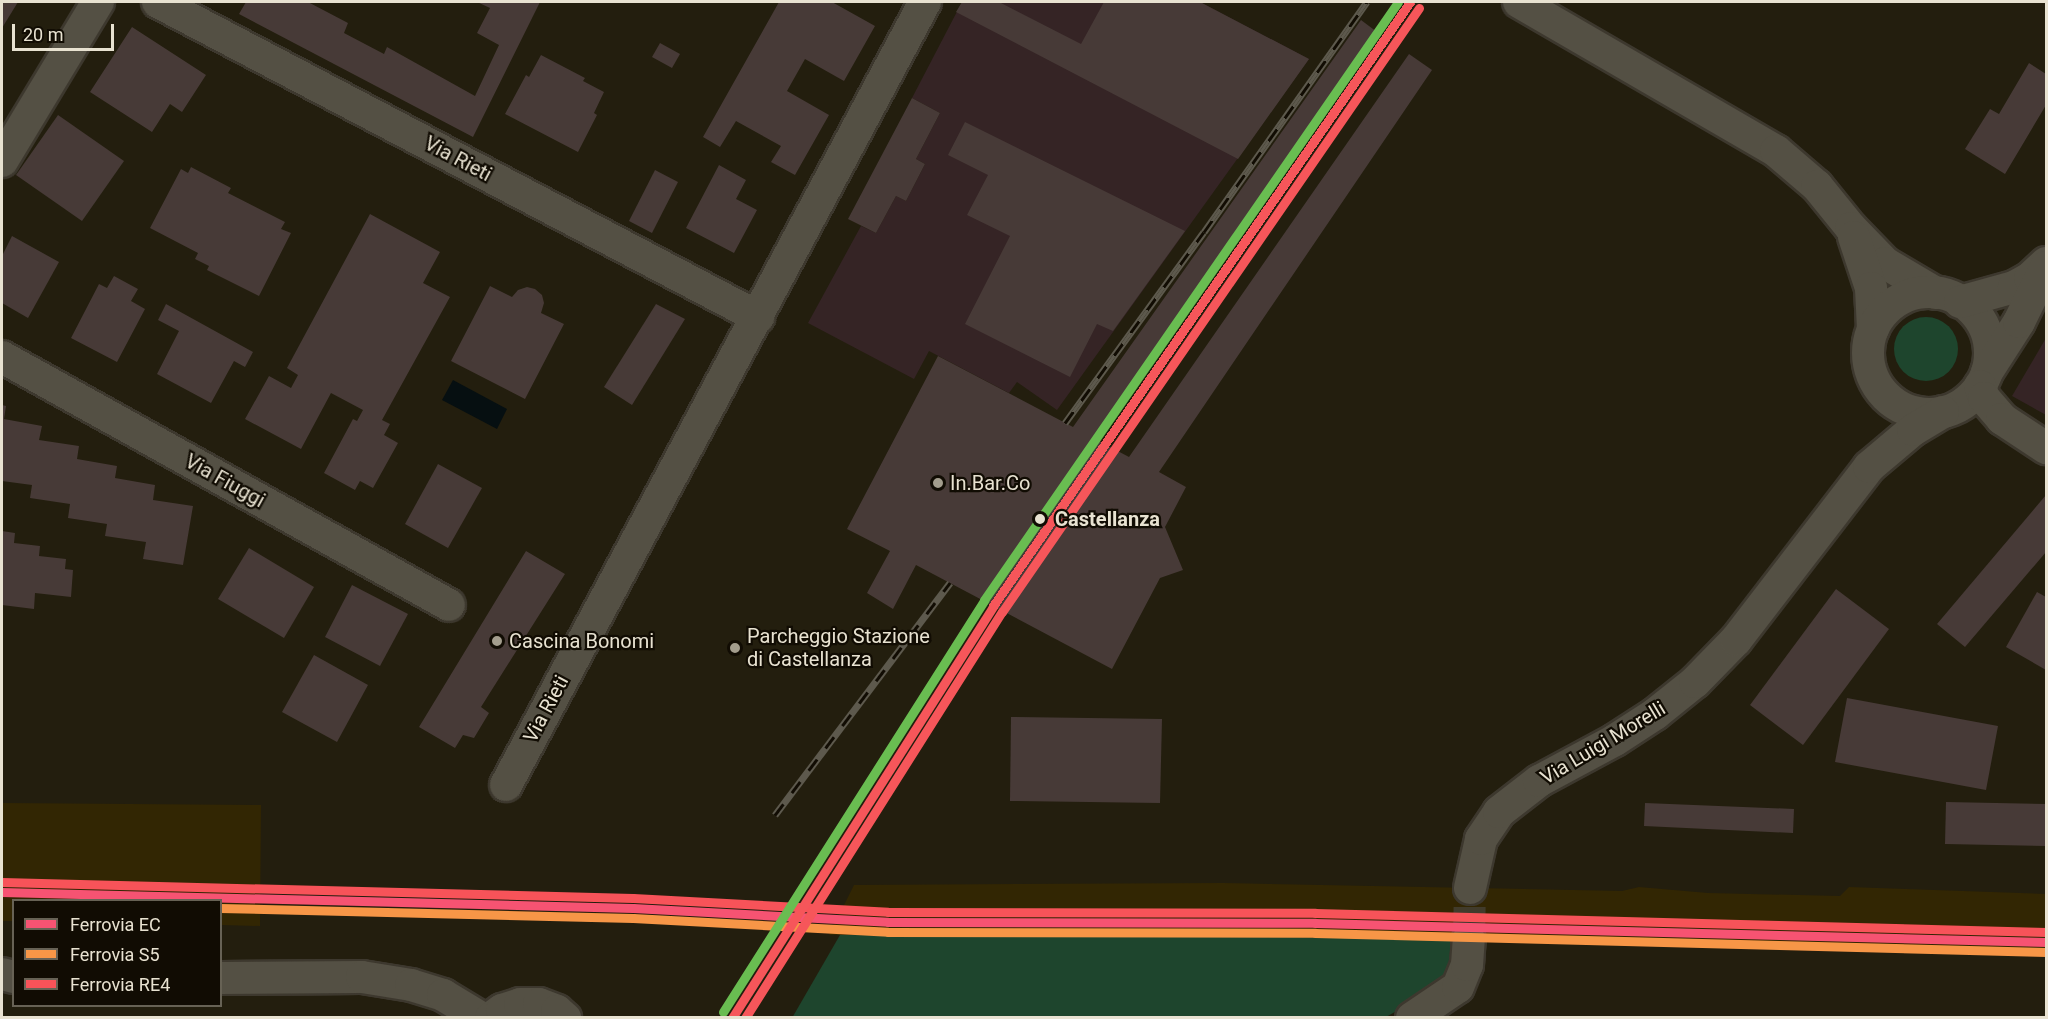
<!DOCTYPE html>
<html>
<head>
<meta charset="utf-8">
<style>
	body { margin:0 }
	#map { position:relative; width:2048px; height:1019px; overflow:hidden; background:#231e0e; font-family:Roboto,sans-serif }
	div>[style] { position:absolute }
	.built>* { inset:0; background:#322603 }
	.industrial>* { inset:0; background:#352425 }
	.green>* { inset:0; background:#1e452d }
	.round { border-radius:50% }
	.water>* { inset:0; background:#060f11 }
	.building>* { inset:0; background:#473a37 }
	.minor-tunnel>* { height:32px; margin-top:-16px; transform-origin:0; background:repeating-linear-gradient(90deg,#413b2b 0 32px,transparent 0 48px) }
	.roads { filter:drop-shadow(2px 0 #3d382e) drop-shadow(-2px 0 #3d382e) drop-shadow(0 2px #3d382e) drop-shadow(0 -2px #3d382e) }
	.minor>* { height:32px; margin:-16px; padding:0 16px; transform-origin:16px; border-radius:16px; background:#545044 }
	.minor>.ring { margin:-16px; padding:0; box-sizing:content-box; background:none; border:32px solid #545044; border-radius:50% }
	.rail>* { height:7px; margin-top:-3.5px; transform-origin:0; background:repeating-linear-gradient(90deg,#110c03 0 14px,#5d594d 0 28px); box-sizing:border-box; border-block:2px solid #5d594d }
	.rail-1>* { height:9px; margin:-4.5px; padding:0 4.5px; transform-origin:4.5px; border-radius:4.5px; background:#f65372 }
	.rail-2>* { height:9px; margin:-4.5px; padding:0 4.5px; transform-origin:4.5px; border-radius:4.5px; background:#f79647 }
	.rail-3>* { height:9px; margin:-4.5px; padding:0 4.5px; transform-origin:4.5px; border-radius:4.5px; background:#f75359 }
	.rail-4>* { height:9px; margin:-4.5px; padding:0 4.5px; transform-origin:4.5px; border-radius:4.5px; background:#f6565a }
	.rail-5>* { height:9px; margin:-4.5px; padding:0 4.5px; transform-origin:4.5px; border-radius:4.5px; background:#f6565a }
	.rail-6>* { height:9px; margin:-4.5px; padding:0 4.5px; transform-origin:4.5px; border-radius:4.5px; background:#69bd51 }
	.dots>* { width:16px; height:16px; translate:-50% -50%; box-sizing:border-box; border:3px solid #110c03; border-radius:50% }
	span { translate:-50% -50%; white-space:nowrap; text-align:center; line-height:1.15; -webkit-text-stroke:4.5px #110c03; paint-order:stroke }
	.street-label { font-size:20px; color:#e8e2d1 }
	.poi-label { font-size:20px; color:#e8e2d1 }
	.left { translate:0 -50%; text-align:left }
	.stop-label { font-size:20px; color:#e8e2d1; font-weight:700 }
	.frame { position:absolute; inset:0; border:3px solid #e8e2d1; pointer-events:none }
	.legend { position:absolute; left:12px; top:899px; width:210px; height:108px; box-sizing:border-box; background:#110c03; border:2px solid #676255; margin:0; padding:8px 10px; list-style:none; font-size:18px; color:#e8e2d1 }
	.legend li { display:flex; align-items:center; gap:12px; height:30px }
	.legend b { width:30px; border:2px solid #676255 }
	.scale { position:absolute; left:12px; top:24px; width:102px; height:27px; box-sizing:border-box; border:3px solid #e8e2d1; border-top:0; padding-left:8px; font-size:18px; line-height:21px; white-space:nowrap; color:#e8e2d1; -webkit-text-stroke:4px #110c03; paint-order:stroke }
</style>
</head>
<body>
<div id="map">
	<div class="built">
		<div style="clip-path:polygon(2px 803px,261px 805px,260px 926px,221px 925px,220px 900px,14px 900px,13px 921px,2px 921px)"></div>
		<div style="clip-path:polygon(1223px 883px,1622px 891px,1639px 887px,1708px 893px,1840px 896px,1849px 887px,2046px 894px,2046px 955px,1882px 947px,1456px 939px,829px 935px,854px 885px)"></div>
	</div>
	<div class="industrial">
		<div style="clip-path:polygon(962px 2px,1200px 2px,1309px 59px,1057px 410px,1017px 382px,1009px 393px,929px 351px,914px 379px,808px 323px,861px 226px,876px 233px,896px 196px,906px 201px,925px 164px,916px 159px,940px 113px,912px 98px)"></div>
		<div style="clip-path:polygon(2046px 338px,2046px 415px,2012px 396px)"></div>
	</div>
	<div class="green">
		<div class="round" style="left:1894px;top:317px;width:64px;height:64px"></div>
		<div style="clip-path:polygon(840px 935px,1213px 936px,1456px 939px,1452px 968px,1442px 985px,1386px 1017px,792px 1018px)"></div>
	</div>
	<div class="water">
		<div style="clip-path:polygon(453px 380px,507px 409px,497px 429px,442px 400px)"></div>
	</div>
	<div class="building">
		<div style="clip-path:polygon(2px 2px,18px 2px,2px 28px)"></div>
		<div style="clip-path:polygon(246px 2px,308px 2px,348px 23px,344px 33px,384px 54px,387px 47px,475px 96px,499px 45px,477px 33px,490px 8px,477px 2px,540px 2px,473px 137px,239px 14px)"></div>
		<div style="clip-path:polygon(779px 2px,832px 2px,875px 26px,844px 81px,805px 59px,787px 91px,829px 115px,795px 175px,771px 162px,781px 146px,736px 121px,720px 147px,703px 137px)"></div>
		<div style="clip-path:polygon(962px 2px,999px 2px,1081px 44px,1104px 2px,1200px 2px,1309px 59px,1238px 159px,956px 12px)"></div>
		<div style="clip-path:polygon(1361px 20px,1381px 35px,1097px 440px,1129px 457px,1409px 54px,1432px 70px,1159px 472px,1186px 487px,1165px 527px,1183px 570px,1160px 578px,1112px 669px,916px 565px,893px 609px,867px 593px,890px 551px,847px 529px,938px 356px,1073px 427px)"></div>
		<div style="clip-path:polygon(132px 27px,206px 75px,182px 112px,170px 104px,152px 132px,90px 92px)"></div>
		<div style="clip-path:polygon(660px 43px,680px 54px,672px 68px,652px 57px)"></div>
		<div style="clip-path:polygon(541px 55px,585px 78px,583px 81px,604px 92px,594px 113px,597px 115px,578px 152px,505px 114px,526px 75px,529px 77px)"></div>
		<div style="clip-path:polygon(2029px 63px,2046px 74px,2046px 105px,2005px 174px,1965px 149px,1990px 109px,1999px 114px)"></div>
		<div style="clip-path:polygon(912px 98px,940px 113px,916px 159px,925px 164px,906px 201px,896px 196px,876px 233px,848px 219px)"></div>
		<div style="clip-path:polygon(58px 115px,124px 161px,82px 221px,16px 175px)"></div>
		<div style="clip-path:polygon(965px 122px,1185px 231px,1113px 331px,1097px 324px,1070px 377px,965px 324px,1010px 236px,967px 215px,988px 175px,948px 155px)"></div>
		<div style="clip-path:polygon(719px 165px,746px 180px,736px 199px,757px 210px,734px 253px,686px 228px)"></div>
		<div style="clip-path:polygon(191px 167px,231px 188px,228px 193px,285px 222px,281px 229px,291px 233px,259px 296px,207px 270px,209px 266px,195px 259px,198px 253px,150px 228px,181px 169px,188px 173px)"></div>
		<div style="clip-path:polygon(655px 170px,678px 182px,652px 233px,629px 221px)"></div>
		<div style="clip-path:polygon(370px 214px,440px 252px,423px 283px,450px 297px,382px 420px,390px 424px,384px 435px,398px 443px,373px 488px,360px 481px,355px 490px,324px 473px,353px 419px,357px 421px,363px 410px,331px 393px,301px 449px,245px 419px,269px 376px,291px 388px,298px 375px,287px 368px)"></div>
		<div style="clip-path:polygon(12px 236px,59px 262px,28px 318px,2px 303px,2px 256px)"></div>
		<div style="clip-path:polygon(114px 276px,138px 289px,131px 301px,145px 309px,117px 362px,71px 338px,99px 284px,107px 288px)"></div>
		<div style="clip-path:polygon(490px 286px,512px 297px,518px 290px,527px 287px,535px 289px,542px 295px,544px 303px,541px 313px,564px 324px,525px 399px,451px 361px)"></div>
		<div style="clip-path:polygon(166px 304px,253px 352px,245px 367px,234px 361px,211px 403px,157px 374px,179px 331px,158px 320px)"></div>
		<div style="clip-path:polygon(656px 304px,685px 319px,632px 405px,604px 387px)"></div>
		<div style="clip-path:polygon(2px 405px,6px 406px,4px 419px,42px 426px,39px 440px,79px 446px,77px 459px,117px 466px,115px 478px,155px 485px,153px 500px,193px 506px,183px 565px,143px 559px,146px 542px,105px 536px,107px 524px,68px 518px,70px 504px,30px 498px,32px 485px,2px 481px)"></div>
		<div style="clip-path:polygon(438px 464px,482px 488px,448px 548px,405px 524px)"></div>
		<div style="clip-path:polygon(2046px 495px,2046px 552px,1965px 647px,1937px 624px)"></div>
		<div style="clip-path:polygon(2px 531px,15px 533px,14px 543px,40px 546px,39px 556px,66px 559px,65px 569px,73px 570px,71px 597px,35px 593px,34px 609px,2px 605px)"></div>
		<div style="clip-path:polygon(249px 548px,314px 587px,284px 638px,218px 599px)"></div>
		<div style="clip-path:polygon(526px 551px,565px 574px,481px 707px,489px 713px,474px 738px,463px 735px,455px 748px,419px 727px)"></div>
		<div style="clip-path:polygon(352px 585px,408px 614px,380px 666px,325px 637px)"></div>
		<div style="clip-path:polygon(1836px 589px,1889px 629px,1803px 745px,1750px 705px)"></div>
		<div style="clip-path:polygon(2037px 592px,2046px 597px,2046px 670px,2006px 647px)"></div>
		<div style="clip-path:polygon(314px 655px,368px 685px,337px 742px,282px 712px)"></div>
		<div style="clip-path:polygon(1847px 698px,1998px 726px,1986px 790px,1835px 762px)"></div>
		<div style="clip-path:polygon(1011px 717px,1162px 719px,1160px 803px,1010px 801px)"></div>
		<div style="clip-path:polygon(1946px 802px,2046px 804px,2046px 846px,1945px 844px)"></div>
		<div style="clip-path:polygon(1645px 803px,1794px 809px,1793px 833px,1644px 826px)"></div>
	</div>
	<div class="minor-tunnel">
		<div style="left:1469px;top:939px;width:51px;rotate:-88.9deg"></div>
	</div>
	<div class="roads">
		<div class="minor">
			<div style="left:158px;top:2px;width:678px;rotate:27.7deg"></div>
			<div style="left:1519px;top:2px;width:297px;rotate:30.1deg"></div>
			<div style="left:1776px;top:151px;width:54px;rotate:40.5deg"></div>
			<div style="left:1817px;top:186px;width:54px;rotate:51deg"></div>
			<div style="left:1851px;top:228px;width:49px;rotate:45.8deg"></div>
			<div style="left:1885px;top:263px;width:59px;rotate:30.5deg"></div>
			<div style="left:2px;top:161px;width:186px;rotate:-58.9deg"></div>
			<div style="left:1854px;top:237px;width:54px;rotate:71.6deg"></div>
			<div style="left:1871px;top:288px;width:41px;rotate:87.2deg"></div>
			<div class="ring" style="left:1868px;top:292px;width:90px;height:90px"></div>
			<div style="left:1960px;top:302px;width:56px;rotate:-15.5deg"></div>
			<div style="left:2014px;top:287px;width:18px;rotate:-29deg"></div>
			<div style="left:2030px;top:278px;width:22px;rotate:-43deg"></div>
			<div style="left:2px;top:357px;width:511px;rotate:29.02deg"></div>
			<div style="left:1987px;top:372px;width:59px;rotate:-57.4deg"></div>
			<div style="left:2019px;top:322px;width:61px;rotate:-63.9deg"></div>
			<div style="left:1980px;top:386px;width:13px;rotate:72deg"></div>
			<div style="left:1984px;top:398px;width:28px;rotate:49deg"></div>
			<div style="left:2002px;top:419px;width:53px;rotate:33.4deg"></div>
			<div style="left:506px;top:785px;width:888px;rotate:-61.85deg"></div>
			<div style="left:1470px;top:888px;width:50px;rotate:-77.3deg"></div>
			<div style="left:1481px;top:839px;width:32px;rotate:-56deg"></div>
			<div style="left:1499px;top:812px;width:51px;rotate:-37.8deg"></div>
			<div style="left:1539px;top:781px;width:86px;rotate:-28.3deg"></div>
			<div style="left:1615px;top:740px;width:48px;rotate:-33deg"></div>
			<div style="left:1655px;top:714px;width:51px;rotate:-38.7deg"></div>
			<div style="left:1695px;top:682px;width:59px;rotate:-45.7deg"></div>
			<div style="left:1736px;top:640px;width:218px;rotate:-52.4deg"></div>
			<div style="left:1869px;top:467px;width:57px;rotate:-40.1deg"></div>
			<div style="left:1913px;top:430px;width:35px;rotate:-31deg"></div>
			<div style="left:2px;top:974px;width:12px;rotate:14deg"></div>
			<div style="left:220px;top:978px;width:142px;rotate:-0.4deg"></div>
			<div style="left:362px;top:977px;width:50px;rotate:9.3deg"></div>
			<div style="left:411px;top:985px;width:34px;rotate:17deg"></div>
			<div style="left:443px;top:995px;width:44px;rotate:31.2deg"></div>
			<div style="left:491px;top:1018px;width:14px;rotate:-36deg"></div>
			<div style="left:502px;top:1010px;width:19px;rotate:-18deg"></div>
			<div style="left:520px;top:1004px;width:19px"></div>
			<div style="left:539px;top:1004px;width:19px;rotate:21deg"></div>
			<div style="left:557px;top:1011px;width:11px;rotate:41deg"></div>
			<div style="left:1412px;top:1018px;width:55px;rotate:-34deg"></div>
			<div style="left:1458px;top:987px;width:24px;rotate:-68deg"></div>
			<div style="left:1467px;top:965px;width:26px;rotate:-86deg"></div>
		</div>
	</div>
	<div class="rail">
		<div style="left:1065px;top:423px;width:236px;rotate:-54deg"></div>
		<div style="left:1204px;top:232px;width:282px;rotate:-54.7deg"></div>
		<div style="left:775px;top:815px;width:291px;rotate:-53deg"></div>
	</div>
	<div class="rail-1">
		<div style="left:2px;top:892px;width:631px;rotate:1.45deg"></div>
		<div style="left:633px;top:908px;width:255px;rotate:3.1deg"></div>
		<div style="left:888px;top:922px;width:427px;rotate:0.1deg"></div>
		<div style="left:1315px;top:923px;width:731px;rotate:1.49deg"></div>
	</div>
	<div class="rail-2">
		<div style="left:220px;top:908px;width:413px;rotate:1.4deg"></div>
		<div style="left:633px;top:918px;width:255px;rotate:3.1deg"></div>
		<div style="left:888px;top:932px;width:427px;rotate:0.1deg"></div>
		<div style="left:1315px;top:933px;width:731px;rotate:1.49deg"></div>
	</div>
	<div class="rail-3">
		<div style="left:2px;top:882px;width:631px;rotate:1.45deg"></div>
		<div style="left:633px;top:898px;width:255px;rotate:3.1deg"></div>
		<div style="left:888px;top:912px;width:427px;rotate:0.1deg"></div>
		<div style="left:1315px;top:913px;width:731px;rotate:1.49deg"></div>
	</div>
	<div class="rail-4">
		<div style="left:732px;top:1018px;width:488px;rotate:-57.6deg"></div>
		<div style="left:993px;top:606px;width:734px;rotate:-55.38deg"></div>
	</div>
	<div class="rail-5">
		<div style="left:745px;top:1018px;width:481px;rotate:-57.7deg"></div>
		<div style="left:1002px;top:612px;width:734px;rotate:-55.38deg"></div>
	</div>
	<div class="rail-6">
		<div style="left:723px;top:1012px;width:488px;rotate:-57.6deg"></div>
		<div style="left:984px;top:600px;width:727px;rotate:-55.3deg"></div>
	</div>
	<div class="dots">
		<div style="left:938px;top:483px;background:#a39d8d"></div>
		<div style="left:1040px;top:519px;background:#e8e2d1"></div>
		<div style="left:497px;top:641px;background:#a39d8d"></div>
		<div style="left:735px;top:648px;background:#a39d8d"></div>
	</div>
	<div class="street-label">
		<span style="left:458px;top:159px;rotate:28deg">Via Rieti</span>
		<span style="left:225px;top:481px;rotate:29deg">Via Fiuggi</span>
		<span style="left:546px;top:709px;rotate:-62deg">Via Rieti</span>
		<span style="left:1603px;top:743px;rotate:-31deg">Via Luigi Morelli</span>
	</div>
	<div class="poi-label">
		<span class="left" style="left:950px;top:483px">In.Bar.Co</span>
		<span class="left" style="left:747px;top:648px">Parcheggio Stazione<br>di Castellanza</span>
		<span class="left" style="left:509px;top:641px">Cascina Bonomi</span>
	</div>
	<div class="stop-label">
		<span class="left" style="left:1055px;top:519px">Castellanza</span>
	</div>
	<div class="frame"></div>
	<ul class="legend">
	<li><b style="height:8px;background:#f65372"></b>Ferrovia EC</li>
	<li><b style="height:8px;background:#f79647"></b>Ferrovia S5</li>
	<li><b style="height:8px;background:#f75359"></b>Ferrovia RE4</li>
	</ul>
	<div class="scale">20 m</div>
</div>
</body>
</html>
